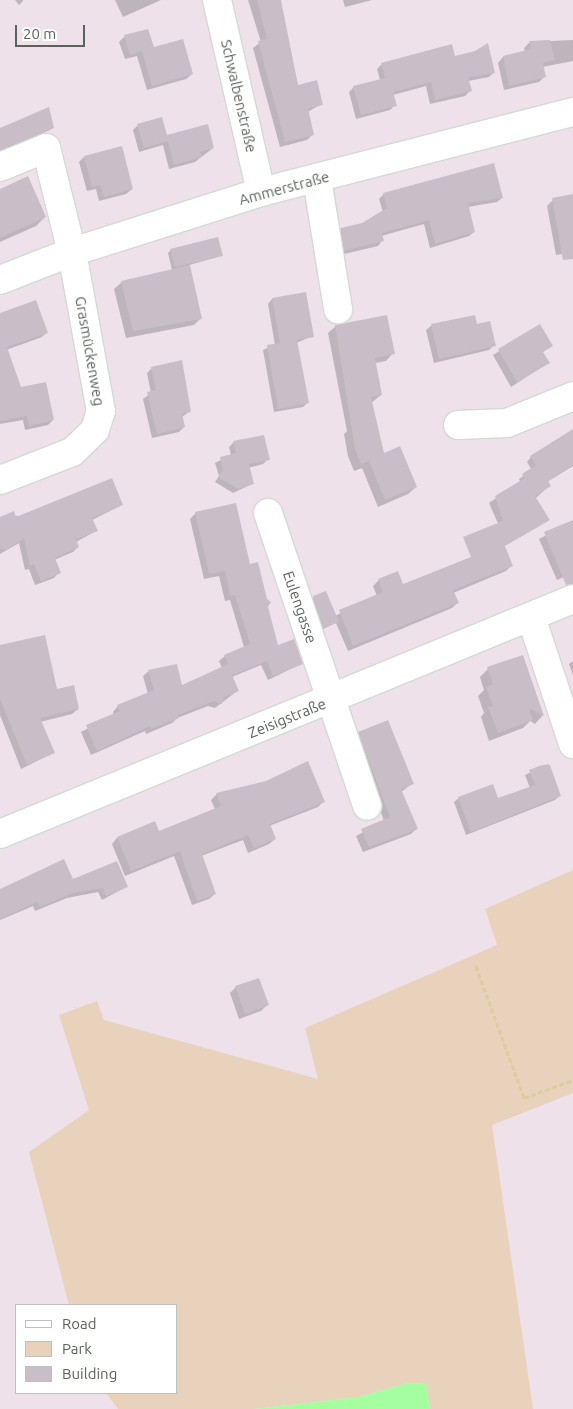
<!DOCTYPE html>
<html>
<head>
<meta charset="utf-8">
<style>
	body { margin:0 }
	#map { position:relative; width:573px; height:1409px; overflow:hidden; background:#eee1ea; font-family:Ubuntu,sans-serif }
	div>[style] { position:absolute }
	.green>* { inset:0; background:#e8d2bb }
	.water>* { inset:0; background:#a5ffa0 }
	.shadow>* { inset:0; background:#0003 }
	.building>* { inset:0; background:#c9bec7 }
	.path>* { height:3px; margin-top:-1.5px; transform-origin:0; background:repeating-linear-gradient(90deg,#dbcd9d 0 5px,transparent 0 7.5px) }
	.roads { filter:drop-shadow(1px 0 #d2dad3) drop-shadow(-1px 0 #d2dad3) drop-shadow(0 1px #d2dad3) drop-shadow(0 -1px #d2dad3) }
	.minor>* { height:28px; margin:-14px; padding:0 14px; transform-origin:14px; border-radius:14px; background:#fff }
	span { translate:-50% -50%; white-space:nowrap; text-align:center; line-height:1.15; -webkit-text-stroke:5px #fff; paint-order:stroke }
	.street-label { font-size:15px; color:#5a635a }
	.legend { position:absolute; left:15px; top:1304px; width:162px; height:90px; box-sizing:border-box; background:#fff; border:1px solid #bdc1bd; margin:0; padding:6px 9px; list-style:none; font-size:15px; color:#5a635a }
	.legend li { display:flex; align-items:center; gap:10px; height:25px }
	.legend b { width:25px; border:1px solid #bdc1bd }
	.scale { position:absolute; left:15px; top:25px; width:70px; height:22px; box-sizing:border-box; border:2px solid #5a635a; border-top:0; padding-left:6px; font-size:15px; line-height:18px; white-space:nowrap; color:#5a635a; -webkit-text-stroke:4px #fff; paint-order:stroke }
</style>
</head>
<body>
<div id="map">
	<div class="green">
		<div style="clip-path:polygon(573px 870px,573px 1093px,492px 1125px,533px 1409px,430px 1409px,426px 1384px,408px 1383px,359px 1397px,253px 1409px,118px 1409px,106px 1393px,176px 1393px,176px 1305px,69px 1305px,29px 1152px,89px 1110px,59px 1015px,97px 1001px,104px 1020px,318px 1079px,305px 1028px,497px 945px,485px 909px)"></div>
	</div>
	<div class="water">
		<div style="clip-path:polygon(408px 1383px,426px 1384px,430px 1409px,253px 1409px,359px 1397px)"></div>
	</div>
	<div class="shadow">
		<div style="clip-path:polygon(15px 0,23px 0,23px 1px,19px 5px)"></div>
		<div style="clip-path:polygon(115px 0,161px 0,123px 17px)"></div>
		<div style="clip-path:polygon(248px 0,279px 0,298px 86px,322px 104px,307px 112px,312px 135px,307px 140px,280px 147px,253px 48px,261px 42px)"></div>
		<div style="clip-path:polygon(343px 0,372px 0,345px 7px)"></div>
		<div style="clip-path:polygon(125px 36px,153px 49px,192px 74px,186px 79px,147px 90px,137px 56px,125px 59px,119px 42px)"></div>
		<div style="clip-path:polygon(573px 40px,573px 61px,542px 67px,545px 76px,539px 82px,504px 90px,498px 63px,503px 57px,525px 52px,524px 48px,530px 42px)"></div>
		<div style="clip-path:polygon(454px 58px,494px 72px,489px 77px,468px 81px,470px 91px,465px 96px,430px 104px,426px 86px,393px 95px,395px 105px,390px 110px,356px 119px,349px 92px,354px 87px,380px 80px,377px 69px,382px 64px)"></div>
		<div style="clip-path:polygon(138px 125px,166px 137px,213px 148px,195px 162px,169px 169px,163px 145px,139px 152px,133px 130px)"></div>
		<div style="clip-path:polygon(52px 127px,50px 130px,0 152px,0 129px)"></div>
		<div style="clip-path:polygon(84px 157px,132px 189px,126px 194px,99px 201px,96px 189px,87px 191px,79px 162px)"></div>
		<div style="clip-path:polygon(0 191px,45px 217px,36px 226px,0 242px)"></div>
		<div style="clip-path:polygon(384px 194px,502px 198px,497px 202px,468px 207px,474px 232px,469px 236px,430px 248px,424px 224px,381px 236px,382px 241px,378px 246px,340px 255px,337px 234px,341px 229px,363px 225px,383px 212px,379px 199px)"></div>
		<div style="clip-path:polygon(573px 196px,573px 252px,556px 255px,547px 206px,553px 200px)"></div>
		<div style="clip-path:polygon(171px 250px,221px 256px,189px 265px,201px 318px,194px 325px,126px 338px,114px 289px,122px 282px,172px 270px,168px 253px)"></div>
		<div style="clip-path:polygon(272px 299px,313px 336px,296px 343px,308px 402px,303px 407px,274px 412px,263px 350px,275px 345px,268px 304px)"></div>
		<div style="clip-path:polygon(0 314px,46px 333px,42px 337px,6px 350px,20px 389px,53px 420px,48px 425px,25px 430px,23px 420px,0 424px)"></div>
		<div style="clip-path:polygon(474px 316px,476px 325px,494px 345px,489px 350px,434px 363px,426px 330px,431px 326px)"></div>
		<div style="clip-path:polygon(336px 326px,393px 353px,386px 361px,375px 363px,381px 395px,371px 403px,383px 455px,416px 487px,408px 494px,378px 507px,362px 468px,354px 471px,348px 456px,344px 434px,347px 431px,328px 333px)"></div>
		<div style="clip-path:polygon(540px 326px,551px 345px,542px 353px,548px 363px,511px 387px,493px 355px)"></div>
		<div style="clip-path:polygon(152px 368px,190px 411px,182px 417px,184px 427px,179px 432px,152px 438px,143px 399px,151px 393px,147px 373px)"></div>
		<div style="clip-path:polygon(573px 431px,573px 466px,547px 482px,549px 486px,501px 530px,489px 503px,520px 482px,519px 479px,532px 470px,527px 462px,531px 457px)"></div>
		<div style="clip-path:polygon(234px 442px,268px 459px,263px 464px,248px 468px,252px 484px,233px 493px,215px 482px,219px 476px,215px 463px,231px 455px,229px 447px)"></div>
		<div style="clip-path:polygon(122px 505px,92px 520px,96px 531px,76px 542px,78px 547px,73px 552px,54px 560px,59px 572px,54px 578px,35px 585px,29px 569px,25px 570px,19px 543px,0 554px,0 518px)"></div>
		<div style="clip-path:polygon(196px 513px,249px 566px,267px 606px,277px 647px,301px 664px,268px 680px,261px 665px,232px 677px,237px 691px,215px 708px,208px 706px,177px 718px,172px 723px,146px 734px,145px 731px,91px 755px,81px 732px,114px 715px,113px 712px,118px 706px,148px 694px,143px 676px,149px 671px,181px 687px,222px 668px,219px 661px,225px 656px,244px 647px,230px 600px,225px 601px,219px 576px,204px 579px,190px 519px)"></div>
		<div style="clip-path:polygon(573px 521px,573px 573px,557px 580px,539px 539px)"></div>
		<div style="clip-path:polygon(512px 565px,506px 571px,453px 593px,457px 603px,452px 608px,348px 651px,336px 623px,321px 630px,310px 600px,325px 592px,335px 616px,377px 596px,373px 586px,379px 580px,403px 586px)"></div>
		<div style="clip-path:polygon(0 647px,78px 709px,72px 714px,40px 722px,53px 753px,21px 769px,0 715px)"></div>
		<div style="clip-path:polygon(573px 661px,573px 675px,569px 664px)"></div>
		<div style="clip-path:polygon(488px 669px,543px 715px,535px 724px,530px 721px,523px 728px,489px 741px,481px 717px,484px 713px,478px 696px,484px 690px,480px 677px)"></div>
		<div style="clip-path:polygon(359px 733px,413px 783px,401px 792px,416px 829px,411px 834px,363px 852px,356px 836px,384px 821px,354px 738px)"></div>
		<div style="clip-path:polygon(548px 764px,559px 796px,555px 800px,466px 835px,454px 802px,459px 798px,497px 800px,530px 788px,525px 775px)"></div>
		<div style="clip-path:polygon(217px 794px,323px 802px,318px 807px,269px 826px,275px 839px,269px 844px,248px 853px,243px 840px,201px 856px,215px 894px,209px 899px,192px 905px,174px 856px,125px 876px,112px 844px,117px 838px,154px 823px,158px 832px,215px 809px,211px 800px)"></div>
		<div style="clip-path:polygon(72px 881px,126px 887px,102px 900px,98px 892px,67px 898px,35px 911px,33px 906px,0 920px,0 927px,0 890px)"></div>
		<div style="clip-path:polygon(236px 987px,267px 1005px,261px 1011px,239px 1019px,230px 993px)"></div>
	</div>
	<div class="building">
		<div style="clip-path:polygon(257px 0,281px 0,298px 85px,317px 80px,323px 105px,308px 108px,314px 135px,285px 142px,258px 41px,267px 39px)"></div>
		<div style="clip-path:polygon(148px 29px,154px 47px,183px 39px,193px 74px,152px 86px,142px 51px,130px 55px,124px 35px)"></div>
		<div style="clip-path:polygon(550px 40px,555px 60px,543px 63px,546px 77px,509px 86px,503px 56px,531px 49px,529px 41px)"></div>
		<div style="clip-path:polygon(488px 43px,495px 73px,468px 77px,472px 91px,435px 100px,431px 82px,393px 92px,397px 106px,361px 115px,353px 86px,385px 78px,381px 63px,452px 44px,455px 56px,475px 51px)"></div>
		<div style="clip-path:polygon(49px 107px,54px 128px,0 150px,0 128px)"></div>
		<div style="clip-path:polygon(162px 117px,167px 135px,208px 124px,214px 148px,200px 152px,202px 157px,174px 165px,168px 141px,144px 148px,137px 124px)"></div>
		<div style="clip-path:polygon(122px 146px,133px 189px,104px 197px,100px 185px,92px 187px,84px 156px)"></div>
		<div style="clip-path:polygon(494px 163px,503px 198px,468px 203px,475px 232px,435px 244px,429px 220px,382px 233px,384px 241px,344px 251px,341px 228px,362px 223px,387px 208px,383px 193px)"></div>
		<div style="clip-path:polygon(28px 176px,46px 217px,0 238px,0 189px)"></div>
		<div style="clip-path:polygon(573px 194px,573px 259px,563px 260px,552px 198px)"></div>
		<div style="clip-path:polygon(218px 237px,223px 256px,175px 267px,170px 249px)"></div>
		<div style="clip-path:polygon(190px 265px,202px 319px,133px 331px,121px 281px)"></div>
		<div style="clip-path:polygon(306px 292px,314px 337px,297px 340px,309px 403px,278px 409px,267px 345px,280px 343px,272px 298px)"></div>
		<div style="clip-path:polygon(36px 300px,48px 333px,7px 347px,21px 387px,46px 382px,54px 420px,29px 426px,27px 416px,0 421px,0 313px)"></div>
		<div style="clip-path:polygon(387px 315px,395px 354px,375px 358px,382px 395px,371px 397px,384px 453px,400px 446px,417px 487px,385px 500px,369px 461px,361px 464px,355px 449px,335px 325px)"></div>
		<div style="clip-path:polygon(475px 315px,477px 324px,490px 321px,496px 346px,439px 359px,431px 324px)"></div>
		<div style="clip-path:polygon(540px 324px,553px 346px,543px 352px,550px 363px,517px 382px,498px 349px)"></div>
		<div style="clip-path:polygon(182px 360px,191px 412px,182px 414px,185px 427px,157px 434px,147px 392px,156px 390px,151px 367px)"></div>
		<div style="clip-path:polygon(573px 429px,573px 465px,548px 481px,551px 486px,535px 496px,550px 520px,505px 546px,513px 566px,453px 590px,459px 603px,353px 646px,339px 610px,383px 592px,378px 579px,398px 571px,403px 584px,471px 557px,463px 537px,503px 521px,495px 496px,525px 478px,522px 474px,536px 465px,530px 456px)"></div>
		<div style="clip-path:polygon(264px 435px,270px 460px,249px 464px,254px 484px,238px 489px,218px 477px,223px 470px,220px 457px,236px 453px,233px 441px)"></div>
		<div style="clip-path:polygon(112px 478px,123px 505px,92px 518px,98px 531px,76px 539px,79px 547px,55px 558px,61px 573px,41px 581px,34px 564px,30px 566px,24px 538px,6px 550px,0 549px,0 517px,14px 511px,16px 517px)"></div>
		<div style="clip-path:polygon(236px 503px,250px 564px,258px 562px,267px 599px,271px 602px,268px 607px,278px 645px,294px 639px,303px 664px,273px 676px,267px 661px,232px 675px,239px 691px,224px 697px,222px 704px,214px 701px,178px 715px,179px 718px,151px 729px,150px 726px,97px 751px,86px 725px,120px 711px,117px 705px,154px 690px,148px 670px,177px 664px,182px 685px,228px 664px,224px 655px,250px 644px,235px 595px,230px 596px,225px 571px,209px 574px,195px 512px)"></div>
		<div style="clip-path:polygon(573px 520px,573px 584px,566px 585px,544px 532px)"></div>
		<div style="clip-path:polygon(326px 591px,339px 622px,323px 628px,313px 596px)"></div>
		<div style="clip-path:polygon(45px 635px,57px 689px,74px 685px,79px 709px,40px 718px,55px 753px,27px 765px,0 699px,0 645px)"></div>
		<div style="clip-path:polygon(523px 655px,544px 716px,529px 708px,533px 720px,498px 733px,488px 707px,493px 706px,486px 687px,493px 684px,487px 667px)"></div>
		<div style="clip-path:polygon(388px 720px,414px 784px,401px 789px,418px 829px,369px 847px,361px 829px,390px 817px,358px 732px)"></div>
		<div style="clip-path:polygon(308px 761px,325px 802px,270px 824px,276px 839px,254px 848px,248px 835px,202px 854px,216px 894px,197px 901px,180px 851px,131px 871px,117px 837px,155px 821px,159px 831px,221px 806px,216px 793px,266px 781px)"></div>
		<div style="clip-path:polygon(542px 765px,550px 765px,561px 796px,471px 832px,458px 797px,493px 784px,498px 798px,535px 785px,529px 770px)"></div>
		<div style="clip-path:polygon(64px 859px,73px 879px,117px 861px,128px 887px,106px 896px,103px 888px,73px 893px,40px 907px,37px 902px,0 919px,0 889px)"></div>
		<div style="clip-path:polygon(259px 978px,269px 1005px,245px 1014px,235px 986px)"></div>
	</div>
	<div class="path">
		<div style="left:476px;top:966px;width:140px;rotate:70deg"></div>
		<div style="left:524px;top:1098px;width:52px;rotate:-20.2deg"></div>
	</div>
	<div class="roads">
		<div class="minor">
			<div style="left:217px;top:0;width:197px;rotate:77.1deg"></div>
			<div style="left:0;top:167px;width:50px;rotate:-22.4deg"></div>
			<div style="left:46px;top:148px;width:107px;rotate:76deg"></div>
			<div style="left:72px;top:252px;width:162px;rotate:79.7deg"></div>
			<div style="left:101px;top:411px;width:20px;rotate:108deg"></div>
			<div style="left:95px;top:430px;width:32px;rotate:136deg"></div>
			<div style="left:72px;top:452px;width:77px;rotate:158.7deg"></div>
			<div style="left:317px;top:179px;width:132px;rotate:80.8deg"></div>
			<div style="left:0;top:280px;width:77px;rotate:-21.3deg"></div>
			<div style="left:72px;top:252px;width:198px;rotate:-17.6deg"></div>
			<div style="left:261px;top:192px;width:322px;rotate:-14.4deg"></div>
			<div style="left:458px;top:425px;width:49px;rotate:-2.3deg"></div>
			<div style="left:507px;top:423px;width:71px;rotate:-22.2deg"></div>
			<div style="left:268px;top:513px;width:309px;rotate:71.3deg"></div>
			<div style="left:531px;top:617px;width:134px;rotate:71.7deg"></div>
			<div style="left:0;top:834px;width:619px;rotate:-22.3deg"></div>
		</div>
	</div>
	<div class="street-label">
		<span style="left:239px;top:96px;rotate:77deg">Schwalbenstraße</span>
		<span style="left:284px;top:188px;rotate:-15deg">Ammerstraße</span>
		<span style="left:90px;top:351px;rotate:80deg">Grasmückenweg</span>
		<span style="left:300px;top:607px;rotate:71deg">Eulengasse</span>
		<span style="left:287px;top:718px;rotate:-22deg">Zeisigstraße</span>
	</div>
	<ul class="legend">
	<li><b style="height:6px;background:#fff"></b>Road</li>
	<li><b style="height:14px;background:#e8d2bb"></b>Park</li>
	<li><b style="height:14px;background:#c9bec7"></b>Building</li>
	</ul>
	<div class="scale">20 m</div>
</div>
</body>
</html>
